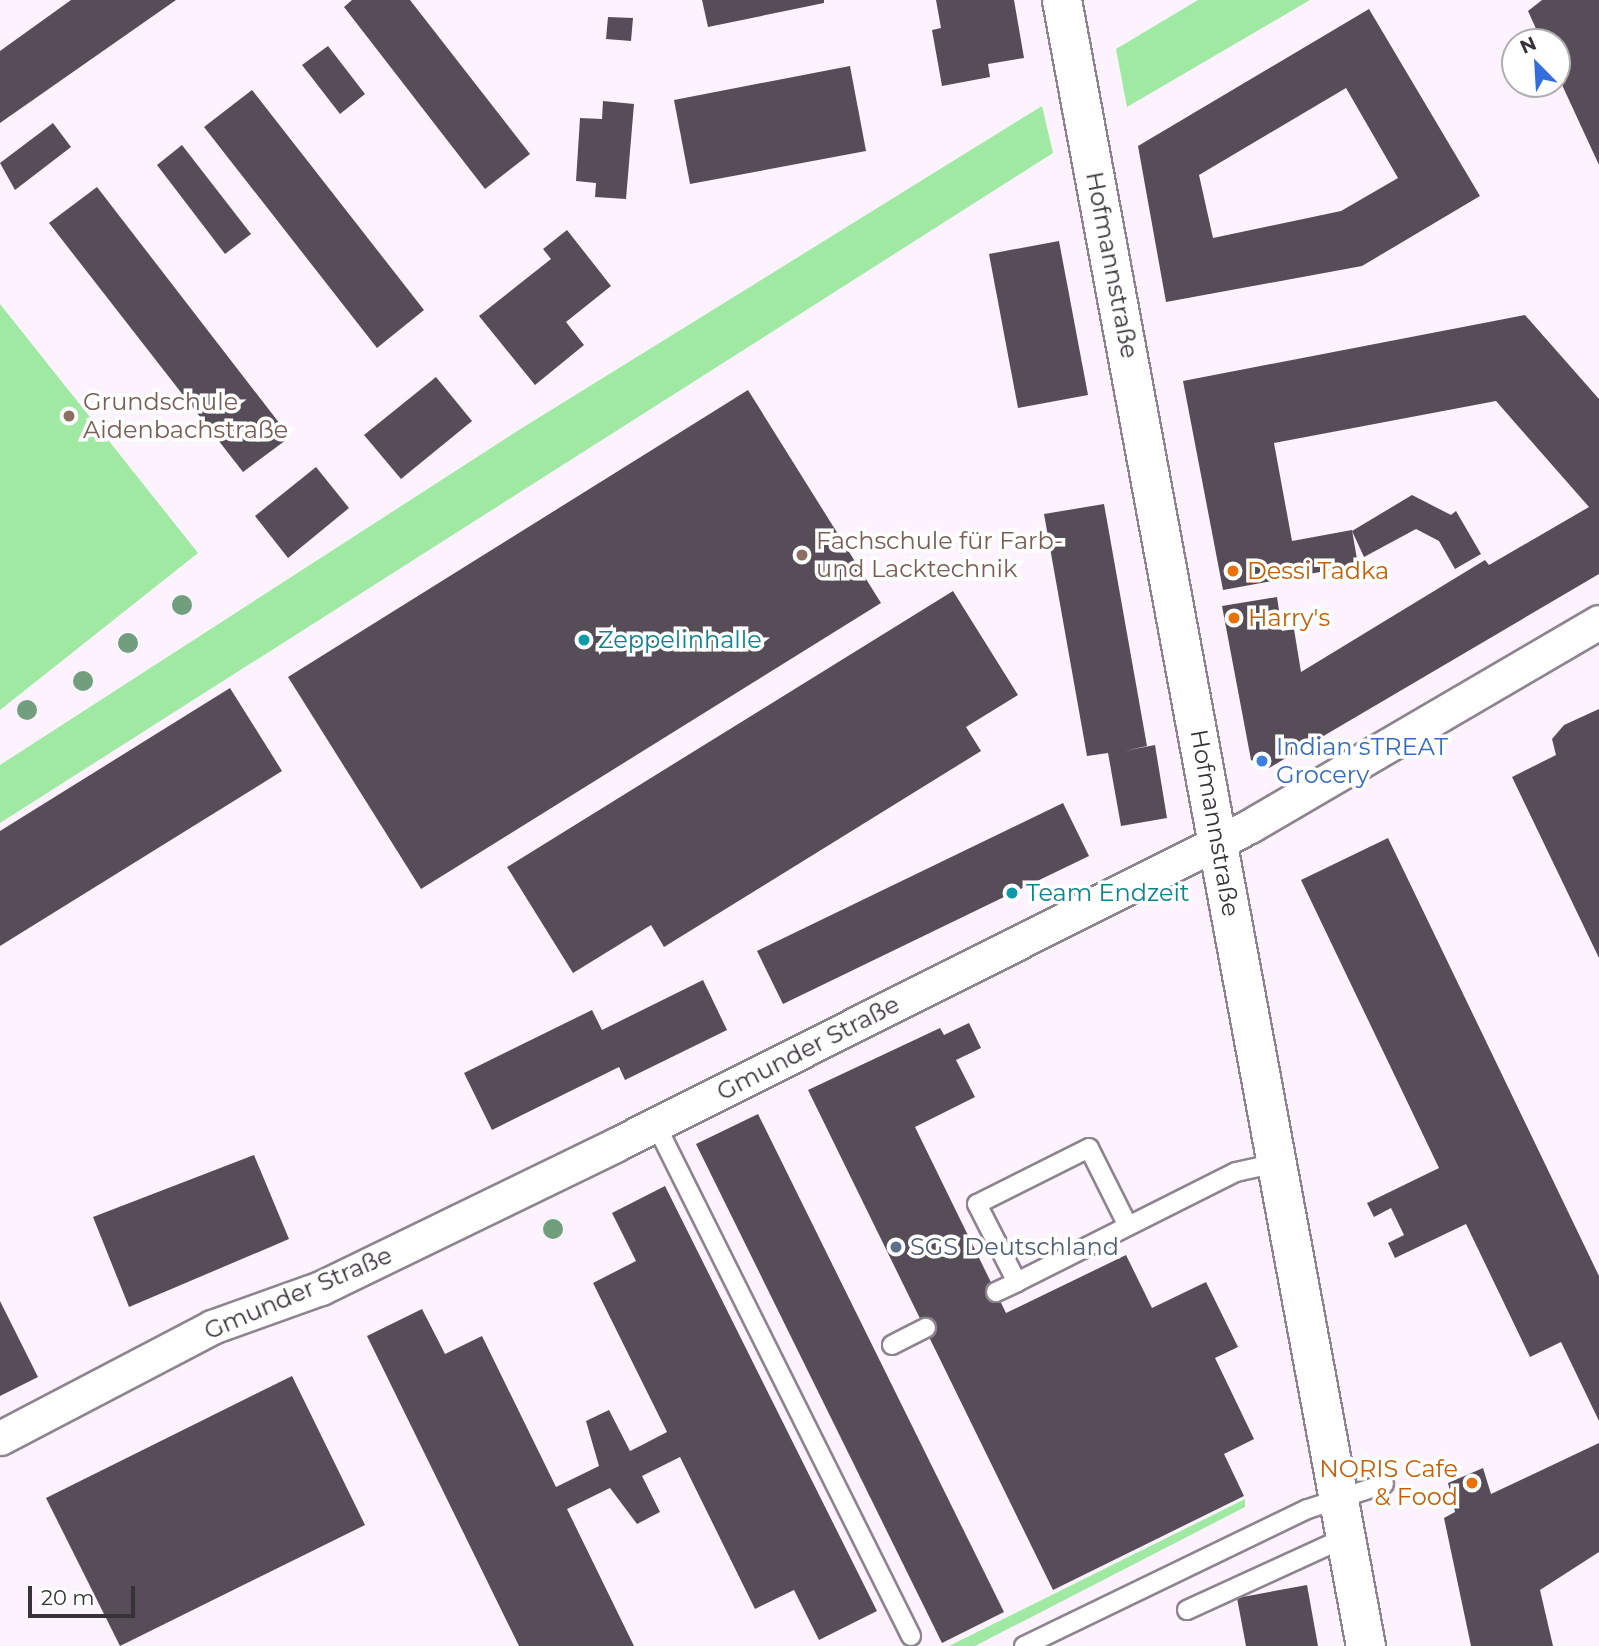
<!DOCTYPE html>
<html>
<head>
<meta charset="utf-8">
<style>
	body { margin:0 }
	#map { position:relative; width:1599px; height:1646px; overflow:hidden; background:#fcf3fe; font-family:Montserrat,sans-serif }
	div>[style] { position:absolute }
	.green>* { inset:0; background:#a0e9a2 }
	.building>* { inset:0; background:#564d58 }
	.roads { filter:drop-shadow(2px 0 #8e8490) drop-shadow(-2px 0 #8e8490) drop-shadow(0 2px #8e8490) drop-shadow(0 -2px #8e8490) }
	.lane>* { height:18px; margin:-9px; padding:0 9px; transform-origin:9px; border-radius:9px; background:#fff }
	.street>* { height:33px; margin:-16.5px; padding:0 16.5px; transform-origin:16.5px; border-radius:16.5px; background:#fff }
	.secondary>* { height:38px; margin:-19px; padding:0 19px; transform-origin:19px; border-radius:19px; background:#fff }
	.trees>* { width:20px; height:20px; margin:-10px; border-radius:50%; background:#719e7d }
	.dots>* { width:19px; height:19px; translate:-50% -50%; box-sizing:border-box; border:4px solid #fff; border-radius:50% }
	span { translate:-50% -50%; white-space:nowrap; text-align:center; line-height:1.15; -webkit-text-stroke:7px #fff; paint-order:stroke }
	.street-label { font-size:24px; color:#363237 }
	.education-label { font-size:24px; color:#785e54 }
	.left { translate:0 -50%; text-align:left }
	.food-label { font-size:24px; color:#c56008 }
	.right { translate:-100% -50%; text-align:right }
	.culture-label { font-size:24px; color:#0d838f }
	.shop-label { font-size:24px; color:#366cbe }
	.service-label { font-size:24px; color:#4e5e75 }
	.north { position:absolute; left:1501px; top:28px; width:70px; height:70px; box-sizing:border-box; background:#fff; border:2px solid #afadaf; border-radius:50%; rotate:336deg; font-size:19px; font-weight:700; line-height:28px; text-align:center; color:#363237 }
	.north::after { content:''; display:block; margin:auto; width:24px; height:32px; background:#346ddc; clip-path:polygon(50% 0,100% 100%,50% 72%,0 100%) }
	.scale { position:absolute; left:28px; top:1586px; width:107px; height:32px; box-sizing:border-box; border:4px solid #363237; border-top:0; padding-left:9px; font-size:21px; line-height:24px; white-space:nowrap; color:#363237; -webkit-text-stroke:5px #fff; paint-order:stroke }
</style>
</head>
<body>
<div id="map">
	<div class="green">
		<div style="clip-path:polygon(1198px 0,1310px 0,1127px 107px,1116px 49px)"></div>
		<div style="clip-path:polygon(1042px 106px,1053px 153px,0 823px,0 765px,522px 428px)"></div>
		<div style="clip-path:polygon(0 304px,198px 553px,0 710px)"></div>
		<div style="clip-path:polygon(1245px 1499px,1245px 1507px,975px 1646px,949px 1646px)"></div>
	</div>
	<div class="building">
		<div style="clip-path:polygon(71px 0,176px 0,0 123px,0 51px)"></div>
		<div style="clip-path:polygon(352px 0,410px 0,530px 154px,485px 189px,344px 7px)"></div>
		<div style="clip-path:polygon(702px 0,824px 0,824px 3px,708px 27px)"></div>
		<div style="clip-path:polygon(936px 0,1014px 0,1024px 58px,988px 64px,990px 77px,942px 86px,932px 30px,941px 28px)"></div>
		<div style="clip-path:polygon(1542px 0,1599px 0,1599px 165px,1557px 74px,1557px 42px,1542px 42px,1528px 11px)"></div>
		<div style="clip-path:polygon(evenodd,1369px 9px,1480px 196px,1362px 266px,1166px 302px,1138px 146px,1369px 9px,1346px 88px,1398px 178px,1341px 211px,1213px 238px,1199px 175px,1346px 88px)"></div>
		<div style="clip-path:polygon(608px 17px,633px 18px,631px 41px,606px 39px)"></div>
		<div style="clip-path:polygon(328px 46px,365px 94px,340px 114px,302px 65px)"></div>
		<div style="clip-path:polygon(850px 66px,866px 151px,690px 184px,674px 100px)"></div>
		<div style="clip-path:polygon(252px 90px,424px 310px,377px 348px,204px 127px)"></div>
		<div style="clip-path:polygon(603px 101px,634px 104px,626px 199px,595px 197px,596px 183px,576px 181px,580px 118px,602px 119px)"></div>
		<div style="clip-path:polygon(53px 123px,71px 147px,15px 190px,0 163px)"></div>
		<div style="clip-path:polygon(182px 145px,251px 234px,225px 254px,157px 165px)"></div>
		<div style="clip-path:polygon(97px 187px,290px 437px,243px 472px,49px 223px)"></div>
		<div style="clip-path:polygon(567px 230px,611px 286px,566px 322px,584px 345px,535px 385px,479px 316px,551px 259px,543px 249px)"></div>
		<div style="clip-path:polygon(1059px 241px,1088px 395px,1018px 408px,989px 254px)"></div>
		<div style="clip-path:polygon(1525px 315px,1599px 399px,1599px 574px,1269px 768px,1251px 760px,1222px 606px,1277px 597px,1282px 631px,1294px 629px,1301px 672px,1485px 560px,1489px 565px,1589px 507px,1496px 401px,1274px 443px,1292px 541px,1352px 530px,1358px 565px,1223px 590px,1183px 381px)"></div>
		<div style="clip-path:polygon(436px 377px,472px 421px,401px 479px,364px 435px)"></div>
		<div style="clip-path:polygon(748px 390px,881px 603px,421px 889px,288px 677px)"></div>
		<div style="clip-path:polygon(316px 467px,349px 508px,288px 558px,255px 516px)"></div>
		<div style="clip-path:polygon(1412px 495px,1451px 515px,1456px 511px,1481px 554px,1455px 569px,1439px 541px,1416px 529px,1364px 557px,1352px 531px)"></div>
		<div style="clip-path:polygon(1104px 504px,1147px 746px,1124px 751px,1155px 745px,1167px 818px,1121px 826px,1108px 753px,1087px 756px,1044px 514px)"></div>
		<div style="clip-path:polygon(953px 591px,1018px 695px,966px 727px,981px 751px,664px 947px,651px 925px,573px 973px,507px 867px)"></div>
		<div style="clip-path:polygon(230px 688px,282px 771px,0 946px,0 831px)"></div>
		<div style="clip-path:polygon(1599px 709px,1599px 958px,1512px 777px,1556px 755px,1552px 739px,1564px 725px)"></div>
		<div style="clip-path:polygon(1063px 803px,1089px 856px,783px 1004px,757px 951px)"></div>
		<div style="clip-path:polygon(1388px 838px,1599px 1276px,1599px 1421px,1561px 1342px,1530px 1357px,1466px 1224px,1395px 1258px,1388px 1243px,1404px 1235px,1391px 1208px,1374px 1217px,1367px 1203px,1439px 1168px,1301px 880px)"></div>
		<div style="clip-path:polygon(703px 980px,727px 1030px,625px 1080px,619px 1067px,492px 1130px,464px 1073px,592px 1010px,602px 1030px)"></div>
		<div style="clip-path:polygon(969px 1023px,981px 1048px,956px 1060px,975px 1097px,915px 1127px,1006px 1313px,1126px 1255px,1152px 1308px,1206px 1282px,1238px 1347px,1215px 1358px,1254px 1439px,1224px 1454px,1244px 1496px,1053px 1590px,808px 1090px,940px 1028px,944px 1035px)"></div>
		<div style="clip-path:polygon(758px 1114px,1004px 1612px,942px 1643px,696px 1144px)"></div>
		<div style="clip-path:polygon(254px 1155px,289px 1239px,129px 1307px,93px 1217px)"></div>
		<div style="clip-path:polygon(665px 1186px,877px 1611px,819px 1640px,794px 1590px,755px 1609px,680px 1457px,642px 1476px,660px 1512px,637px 1524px,610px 1488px,567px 1509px,634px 1646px,519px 1646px,367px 1336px,422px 1309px,445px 1354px,482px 1336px,556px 1487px,599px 1466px,586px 1421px,609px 1410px,630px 1451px,644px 1444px,667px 1432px,593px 1283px,636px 1261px,612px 1213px)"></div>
		<div style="clip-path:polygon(0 1301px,38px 1377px,0 1396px)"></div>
		<div style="clip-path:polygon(292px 1376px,365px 1525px,120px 1646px,46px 1498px)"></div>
		<div style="clip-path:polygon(1599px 1443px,1599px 1552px,1540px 1590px,1553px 1646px,1471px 1646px,1444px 1518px,1455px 1512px,1448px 1483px,1483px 1468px,1491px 1494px)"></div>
		<div style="clip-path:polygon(1307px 1585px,1318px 1646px,1246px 1646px,1237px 1598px)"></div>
	</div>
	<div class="roads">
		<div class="lane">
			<div style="left:656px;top:1125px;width:571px;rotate:63.48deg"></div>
			<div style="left:1128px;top:1226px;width:87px;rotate:-116.6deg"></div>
			<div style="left:1089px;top:1148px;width:125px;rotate:153.4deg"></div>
			<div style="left:977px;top:1204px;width:88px;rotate:62.9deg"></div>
			<div style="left:1017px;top:1282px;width:245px;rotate:-26.7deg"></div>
			<div style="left:1236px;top:1172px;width:42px;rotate:-12.4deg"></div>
			<div style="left:996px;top:1292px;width:23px;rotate:-25deg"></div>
			<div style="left:892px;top:1345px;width:38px;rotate:-27deg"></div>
			<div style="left:1187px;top:1610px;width:173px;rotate:-24.6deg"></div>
			<div style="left:1024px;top:1646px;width:315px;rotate:-25.8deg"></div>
			<div style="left:1308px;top:1509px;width:80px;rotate:-18.2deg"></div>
		</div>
		<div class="street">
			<div style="left:0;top:1438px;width:239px;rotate:-27.6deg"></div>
			<div style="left:212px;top:1327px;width:116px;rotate:-19.7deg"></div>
			<div style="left:321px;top:1288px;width:327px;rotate:-25.9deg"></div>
			<div style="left:615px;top:1145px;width:711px;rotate:-26.67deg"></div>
			<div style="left:1250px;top:826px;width:404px;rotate:-30.3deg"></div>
		</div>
		<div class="secondary">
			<div style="left:1062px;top:0;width:1674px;rotate:79.54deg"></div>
		</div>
	</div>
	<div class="trees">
		<div style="left:182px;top:605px"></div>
		<div style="left:128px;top:643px"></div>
		<div style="left:83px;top:681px"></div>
		<div style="left:27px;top:710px"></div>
		<div style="left:553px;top:1229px"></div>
	</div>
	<div class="dots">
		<div style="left:69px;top:416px;background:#8d6e63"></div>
		<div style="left:802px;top:555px;background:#8d6e63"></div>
		<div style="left:1233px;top:571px;background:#e8710a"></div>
		<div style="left:1234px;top:618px;background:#e8710a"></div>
		<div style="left:584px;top:640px;background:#0f9aa8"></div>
		<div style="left:1262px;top:761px;background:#3f7fe0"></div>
		<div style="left:1012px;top:893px;background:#0f9aa8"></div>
		<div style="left:896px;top:1247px;background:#5c6f8a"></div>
		<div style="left:1472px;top:1483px;background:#e8710a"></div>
	</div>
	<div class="street-label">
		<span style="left:1112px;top:265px;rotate:79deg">Hofmannstraße</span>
		<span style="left:1215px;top:823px;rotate:80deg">Hofmannstraße</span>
		<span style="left:808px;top:1048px;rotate:-27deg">Gmunder Straße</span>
		<span style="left:298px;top:1293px;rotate:-23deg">Gmunder Straße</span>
	</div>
	<div class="education-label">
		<span class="left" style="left:83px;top:416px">Grundschule<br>Aidenbachstraße</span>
		<span class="left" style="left:816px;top:555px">Fachschule für Farb-<br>und Lacktechnik</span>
	</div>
	<div class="food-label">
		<span class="left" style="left:1247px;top:571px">Dessi Tadka</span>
		<span class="left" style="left:1248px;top:618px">Harry's</span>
		<span class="right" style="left:1458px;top:1483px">NORIS Cafe<br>&amp; Food</span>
	</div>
	<div class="culture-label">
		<span class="left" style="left:598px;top:640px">Zeppelinhalle</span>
		<span class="left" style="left:1026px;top:893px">Team Endzeit</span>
	</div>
	<div class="shop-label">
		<span class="left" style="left:1276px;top:761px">Indian sTREAT<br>Grocery</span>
	</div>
	<div class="service-label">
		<span class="left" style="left:910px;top:1247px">SGS Deutschland</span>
	</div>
	<div class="north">N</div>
	<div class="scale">20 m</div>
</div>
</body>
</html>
